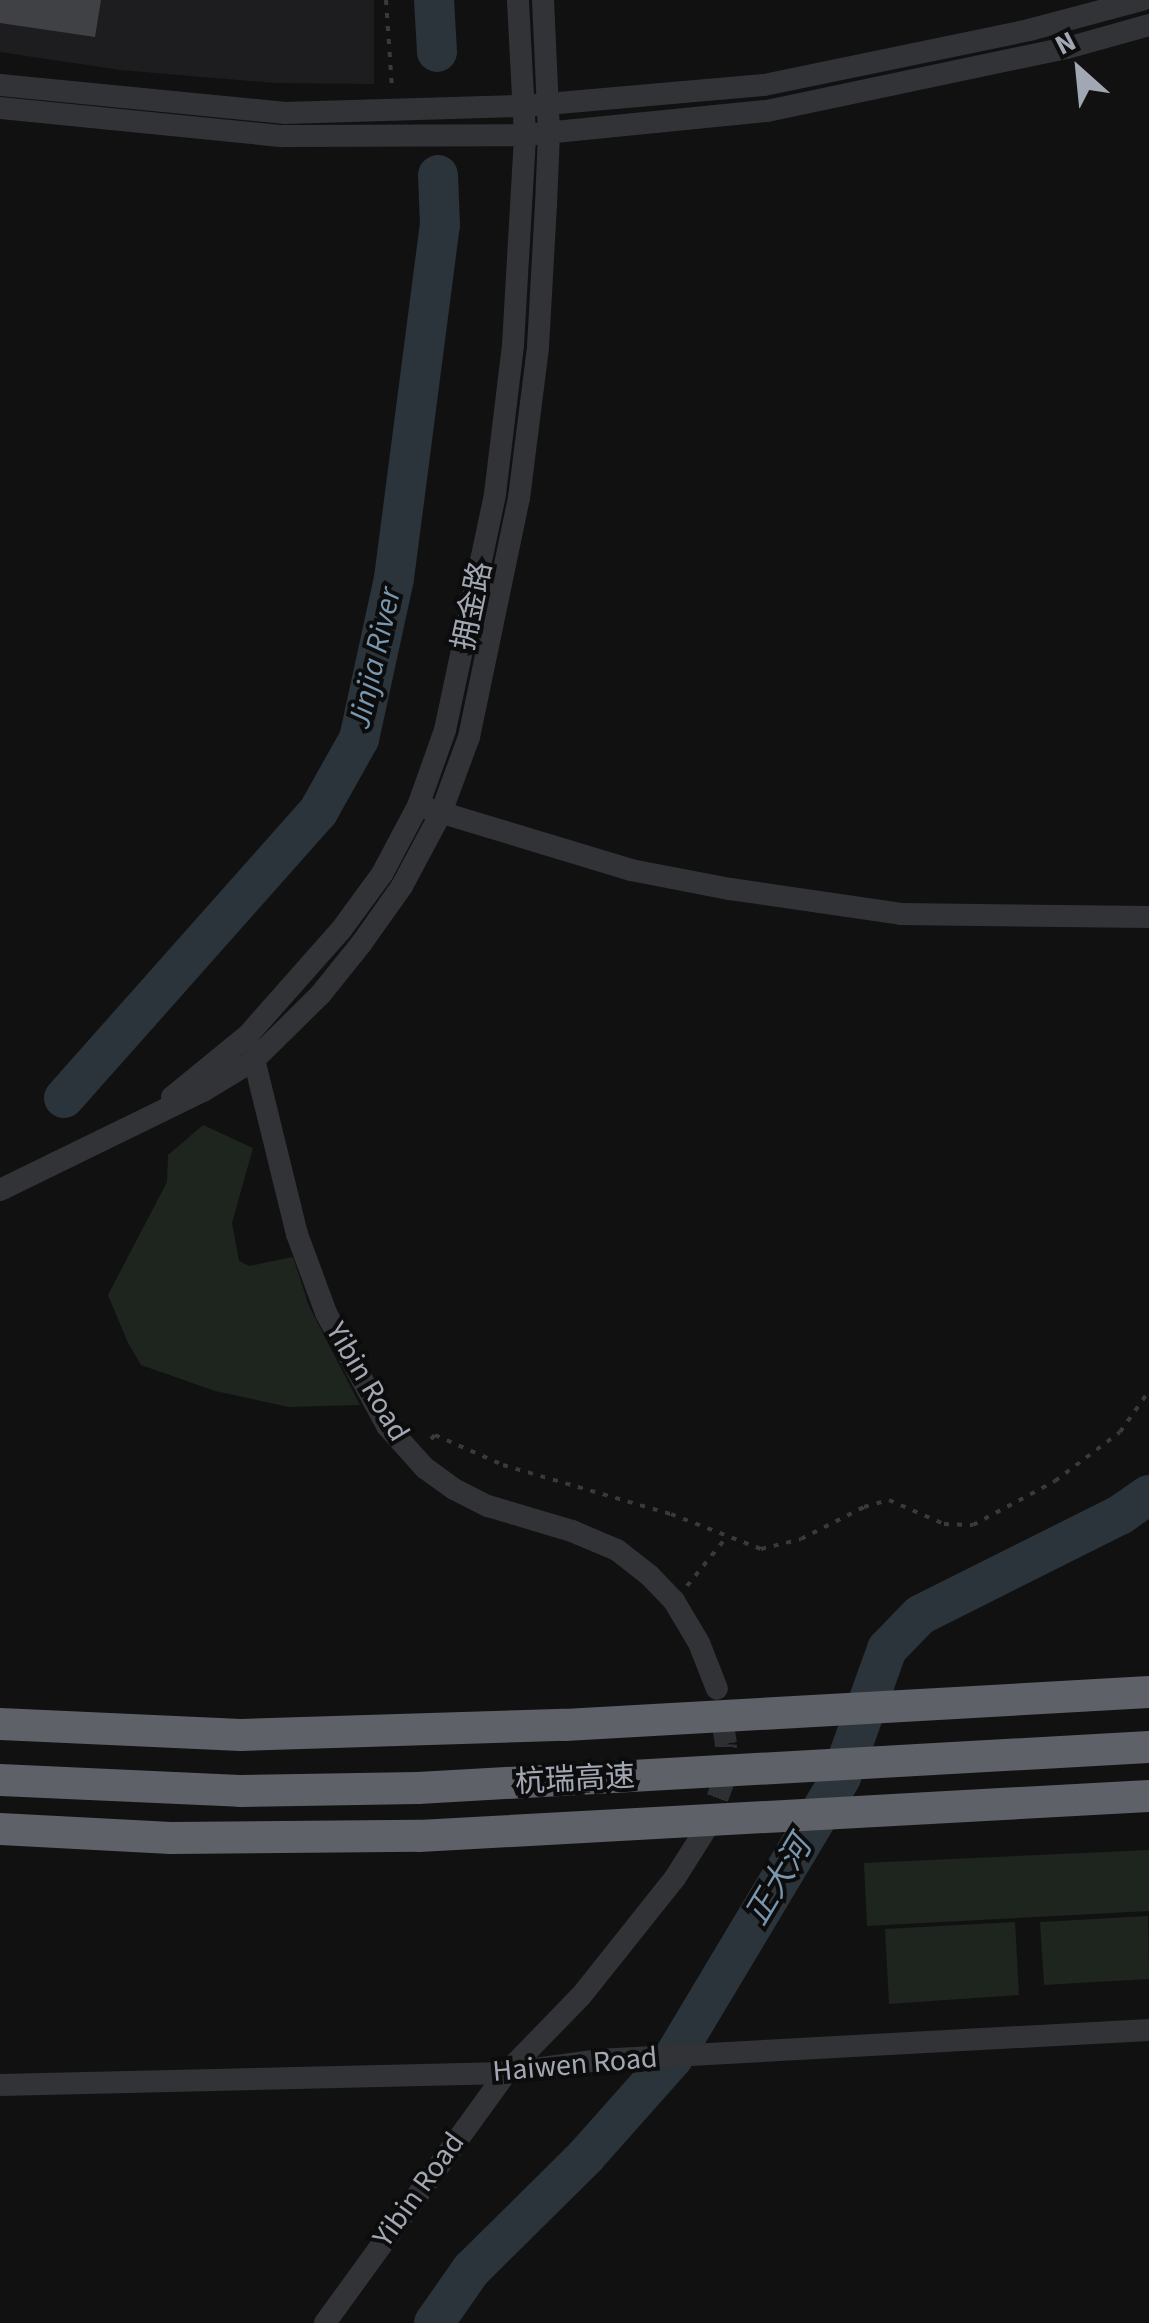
<!DOCTYPE html>
<html>
<head>
<meta charset="utf-8">
<style>
	body { margin:0 }
	#map { position:relative; width:1149px; height:2323px; overflow:hidden; background:#111112; font-family:"Source Sans 3","Noto Sans SC",sans-serif }
	div>[style] { position:absolute }
	.built>* { inset:0; background:#1d1d1f }
	.green>* { inset:0; background:#1d251e }
	.river>* { height:40px; margin:-20px; padding:0 20px; transform-origin:20px; border-radius:20px; background:#2a343a }
	.building>* { inset:0; background:#404145 }
	.minor-tunnel>* { height:22px; margin-top:-11px; transform-origin:0; background:repeating-linear-gradient(90deg,#2e2f32 0 22px,transparent 0 33px) }
	.path>* { height:4px; margin-top:-2px; transform-origin:0; background:repeating-linear-gradient(90deg,#383a3e 0 5px,transparent 0 13px) }
	.minor>* { height:22px; margin:-11px; padding:0 11px; transform-origin:11px; border-radius:11px; background:#323337 }
	.highway>* { height:32px; margin:-16px; padding:0 16px; transform-origin:16px; border-radius:16px; background:#5e6168 }
	.highway-bridge>* { height:32px; margin:-16px; padding:0 16px; transform-origin:16px; border-radius:16px; background:#5e6168 }
	span { translate:-50% -50%; white-space:nowrap; text-align:center; line-height:1.15; -webkit-text-stroke:8px #0c0c0d; paint-order:stroke }
	.street-label { font-size:30px; color:#a2a8b3 }
	.water-label { font-size:32px; color:#7997ae; font-style:italic }
	.north { position:absolute; left:1029px; top:20px; width:100px; height:100px; -webkit-text-stroke:8px #0c0c0d; paint-order:stroke; rotate:333deg; font-size:28px; font-weight:700; line-height:40px; text-align:center; color:#a2a8b3 }
	.north::after { content:''; display:block; margin:auto; width:35px; height:45px; background:#a2a8b3; clip-path:polygon(50% 0,100% 100%,50% 72%,0 100%) }
</style>
</head>
<body>
<div id="map">
	<div class="built">
		<div style="clip-path:polygon(0 0,374px 0,374px 84px,275px 83px,120px 70px,0 52px)"></div>
	</div>
	<div class="green">
		<div style="clip-path:polygon(203px 1125px,253px 1148px,232px 1223px,239px 1261px,249px 1266px,293px 1257px,309px 1306px,360px 1405px,289px 1407px,215px 1391px,141px 1365px,128px 1343px,108px 1295px,167px 1182px,168px 1155px)"></div>
		<div style="clip-path:polygon(1149px 1850px,1149px 1911px,867px 1926px,864px 1863px)"></div>
		<div style="clip-path:polygon(1148px 1916px,1149px 1979px,1044px 1985px,1040px 1922px)"></div>
		<div style="clip-path:polygon(1015px 1922px,1019px 1995px,889px 2004px,885px 1929px)"></div>
	</div>
	<div class="river">
		<div style="left:434px;top:0;width:52px;rotate:86.7deg"></div>
		<div style="left:64px;top:1098px;width:383px;rotate:-48.4deg"></div>
		<div style="left:318px;top:812px;width:84px;rotate:-60.7deg"></div>
		<div style="left:359px;top:739px;width:165px;rotate:-77.7deg"></div>
		<div style="left:394px;top:578px;width:356px;rotate:-82.6deg"></div>
		<div style="left:440px;top:225px;width:50px;rotate:-92.3deg"></div>
		<div style="left:434px;top:2323px;width:65px;rotate:-55.1deg"></div>
		<div style="left:471px;top:2270px;width:162px;rotate:-44.7deg"></div>
		<div style="left:586px;top:2156px;width:131px;rotate:-48.4deg"></div>
		<div style="left:673px;top:2058px;width:327px;rotate:-59.1deg"></div>
		<div style="left:841px;top:1777px;width:136px;rotate:-70.2deg"></div>
		<div style="left:887px;top:1649px;width:47px;rotate:-45.9deg"></div>
		<div style="left:920px;top:1615px;width:224px;rotate:-26.6deg"></div>
		<div style="left:1120px;top:1515px;width:35px;rotate:-35deg"></div>
	</div>
	<div class="building">
		<div style="clip-path:polygon(0 0,101px 0,95px 37px,0 23px)"></div>
	</div>
	<div class="minor-tunnel">
		<div style="left:706px;top:1829px;width:52px;rotate:-69.8deg"></div>
		<div style="left:724px;top:1780px;width:36px;rotate:-87deg"></div>
		<div style="left:726px;top:1744px;width:38px;rotate:-99deg"></div>
	</div>
	<div class="path">
		<div style="left:386px;top:0;width:88px;rotate:86.1deg"></div>
		<div style="left:431px;top:1439px;width:6px;rotate:-45deg"></div>
		<div style="left:435px;top:1435px;width:74px;rotate:23.8deg"></div>
		<div style="left:503px;top:1465px;width:175px;rotate:16.3deg"></div>
		<div style="left:671px;top:1514px;width:97px;rotate:21.3deg"></div>
		<div style="left:761px;top:1549px;width:41px;rotate:-14deg"></div>
		<div style="left:801px;top:1539px;width:71px;rotate:-26.9deg"></div>
		<div style="left:864px;top:1507px;width:26px;rotate:-16deg"></div>
		<div style="left:889px;top:1500px;width:60px;rotate:23.6deg"></div>
		<div style="left:944px;top:1524px;width:29px;rotate:2deg"></div>
		<div style="left:973px;top:1525px;width:93px;rotate:-28.2deg"></div>
		<div style="left:1055px;top:1481px;width:81px;rotate:-37deg"></div>
		<div style="left:1120px;top:1432px;width:50px;rotate:-54.7deg"></div>
		<div style="left:687px;top:1586px;width:60px;rotate:-51deg"></div>
	</div>
	<div class="minor">
		<div style="left:0;top:85px;width:285px;rotate:5.6deg"></div>
		<div style="left:284px;top:113px;width:240px;rotate:-1.7deg"></div>
		<div style="left:524px;top:106px;width:241px;rotate:-5deg"></div>
		<div style="left:764px;top:85px;width:271px;rotate:-11.7deg"></div>
		<div style="left:1029px;top:30px;width:117px;rotate:-14.9deg"></div>
		<div style="left:0;top:108px;width:284px;rotate:5.7deg"></div>
		<div style="left:283px;top:136px;width:242px;rotate:-0.2deg"></div>
		<div style="left:525px;top:135px;width:243px;rotate:-5.7deg"></div>
		<div style="left:767px;top:111px;width:307px;rotate:-11.9deg"></div>
		<div style="left:1067px;top:48px;width:85px;rotate:-15.7deg"></div>
		<div style="left:426px;top:808px;width:214px;rotate:16.8deg"></div>
		<div style="left:631px;top:870px;width:101px;rotate:10.9deg"></div>
		<div style="left:730px;top:889px;width:173px;rotate:8.3deg"></div>
		<div style="left:901px;top:914px;width:248px;rotate:0.7deg"></div>
		<div style="left:251px;top:1047px;width:193px;rotate:76.2deg"></div>
		<div style="left:297px;top:1234px;width:84px;rotate:69.8deg"></div>
		<div style="left:326px;top:1313px;width:128px;rotate:61.6deg"></div>
		<div style="left:387px;top:1426px;width:57px;rotate:47.9deg"></div>
		<div style="left:425px;top:1468px;width:36px;rotate:36deg"></div>
		<div style="left:454px;top:1489px;width:38px;rotate:27deg"></div>
		<div style="left:488px;top:1506px;width:88px;rotate:16.6deg"></div>
		<div style="left:572px;top:1531px;width:49px;rotate:22.9deg"></div>
		<div style="left:617px;top:1550px;width:41px;rotate:38deg"></div>
		<div style="left:649px;top:1575px;width:36px;rotate:46deg"></div>
		<div style="left:674px;top:1601px;width:49px;rotate:59.2deg"></div>
		<div style="left:699px;top:1643px;width:49px;rotate:68.6deg"></div>
		<div style="left:172px;top:1097px;width:98px;rotate:-39.2deg"></div>
		<div style="left:248px;top:1035px;width:140px;rotate:-48.5deg"></div>
		<div style="left:341px;top:930px;width:69px;rotate:-53.8deg"></div>
		<div style="left:382px;top:874px;width:77px;rotate:-62.1deg"></div>
		<div style="left:418px;top:806px;width:81px;rotate:-70.4deg"></div>
		<div style="left:445px;top:730px;width:241px;rotate:-78deg"></div>
		<div style="left:495px;top:494px;width:150px;rotate:-83.1deg"></div>
		<div style="left:513px;top:345px;width:210px;rotate:-86.7deg"></div>
		<div style="left:525px;top:135px;width:135px;rotate:-93deg"></div>
		<div style="left:0;top:1190px;width:226px;rotate:-26deg"></div>
		<div style="left:203px;top:1091px;width:60px;rotate:-31.3deg"></div>
		<div style="left:254px;top:1060px;width:93px;rotate:-44.6deg"></div>
		<div style="left:320px;top:995px;width:65px;rotate:-51.2deg"></div>
		<div style="left:361px;top:944px;width:71px;rotate:-54.7deg"></div>
		<div style="left:402px;top:886px;width:83px;rotate:-61.9deg"></div>
		<div style="left:441px;top:813px;width:81px;rotate:-69.8deg"></div>
		<div style="left:469px;top:737px;width:244px;rotate:-78.2deg"></div>
		<div style="left:519px;top:498px;width:152px;rotate:-82.8deg"></div>
		<div style="left:538px;top:347px;width:142px;rotate:-86.8deg"></div>
		<div style="left:546px;top:205px;width:73px;rotate:-87.6deg"></div>
		<div style="left:549px;top:132px;width:132px;rotate:-92.6deg"></div>
		<div style="left:0;top:2085px;width:506px;rotate:-1.36deg"></div>
		<div style="left:506px;top:2073px;width:93px;rotate:-8deg"></div>
		<div style="left:598px;top:2060px;width:552px;rotate:-3.12deg"></div>
		<div style="left:325px;top:2323px;width:309px;rotate:-54.1deg"></div>
		<div style="left:506px;top:2073px;width:107px;rotate:-45.8deg"></div>
		<div style="left:581px;top:1996px;width:151px;rotate:-51.5deg"></div>
		<div style="left:675px;top:1878px;width:58px;rotate:-57.7deg"></div>
	</div>
	<div class="highway">
		<div style="left:0;top:1724px;width:241px;rotate:2.6deg"></div>
		<div style="left:241px;top:1735px;width:324px;rotate:-1.8deg"></div>
	</div>
	<div class="highway-bridge">
		<div style="left:565px;top:1725px;width:585px;rotate:-3.23deg"></div>
		<div style="left:0;top:1780px;width:240px;rotate:2.6deg"></div>
		<div style="left:240px;top:1791px;width:178px;rotate:-1deg"></div>
		<div style="left:418px;top:1788px;width:732px;rotate:-3.21deg"></div>
		<div style="left:0;top:1829px;width:171px;rotate:3deg"></div>
		<div style="left:171px;top:1838px;width:248px;rotate:-0.5deg"></div>
		<div style="left:419px;top:1836px;width:731px;rotate:-3.14deg"></div>
	</div>
	<div class="street-label">
		<span style="left:473px;top:606px;rotate:-78deg">拥金路</span>
		<span style="left:367px;top:1382px;rotate:59deg">Yibin Road</span>
		<span style="left:575px;top:1780px;rotate:-3deg">杭瑞高速</span>
		<span style="left:575px;top:2065px;rotate:-5deg">Haiwen Road</span>
		<span style="left:419px;top:2190px;rotate:-54deg">Yibin Road</span>
	</div>
	<div class="water-label">
		<span style="left:375px;top:658px;rotate:-77deg">Jinjia River</span>
		<span style="left:779px;top:1881px;rotate:-59deg">正大河</span>
	</div>
	<div class="north">N</div>
</div>
</body>
</html>
